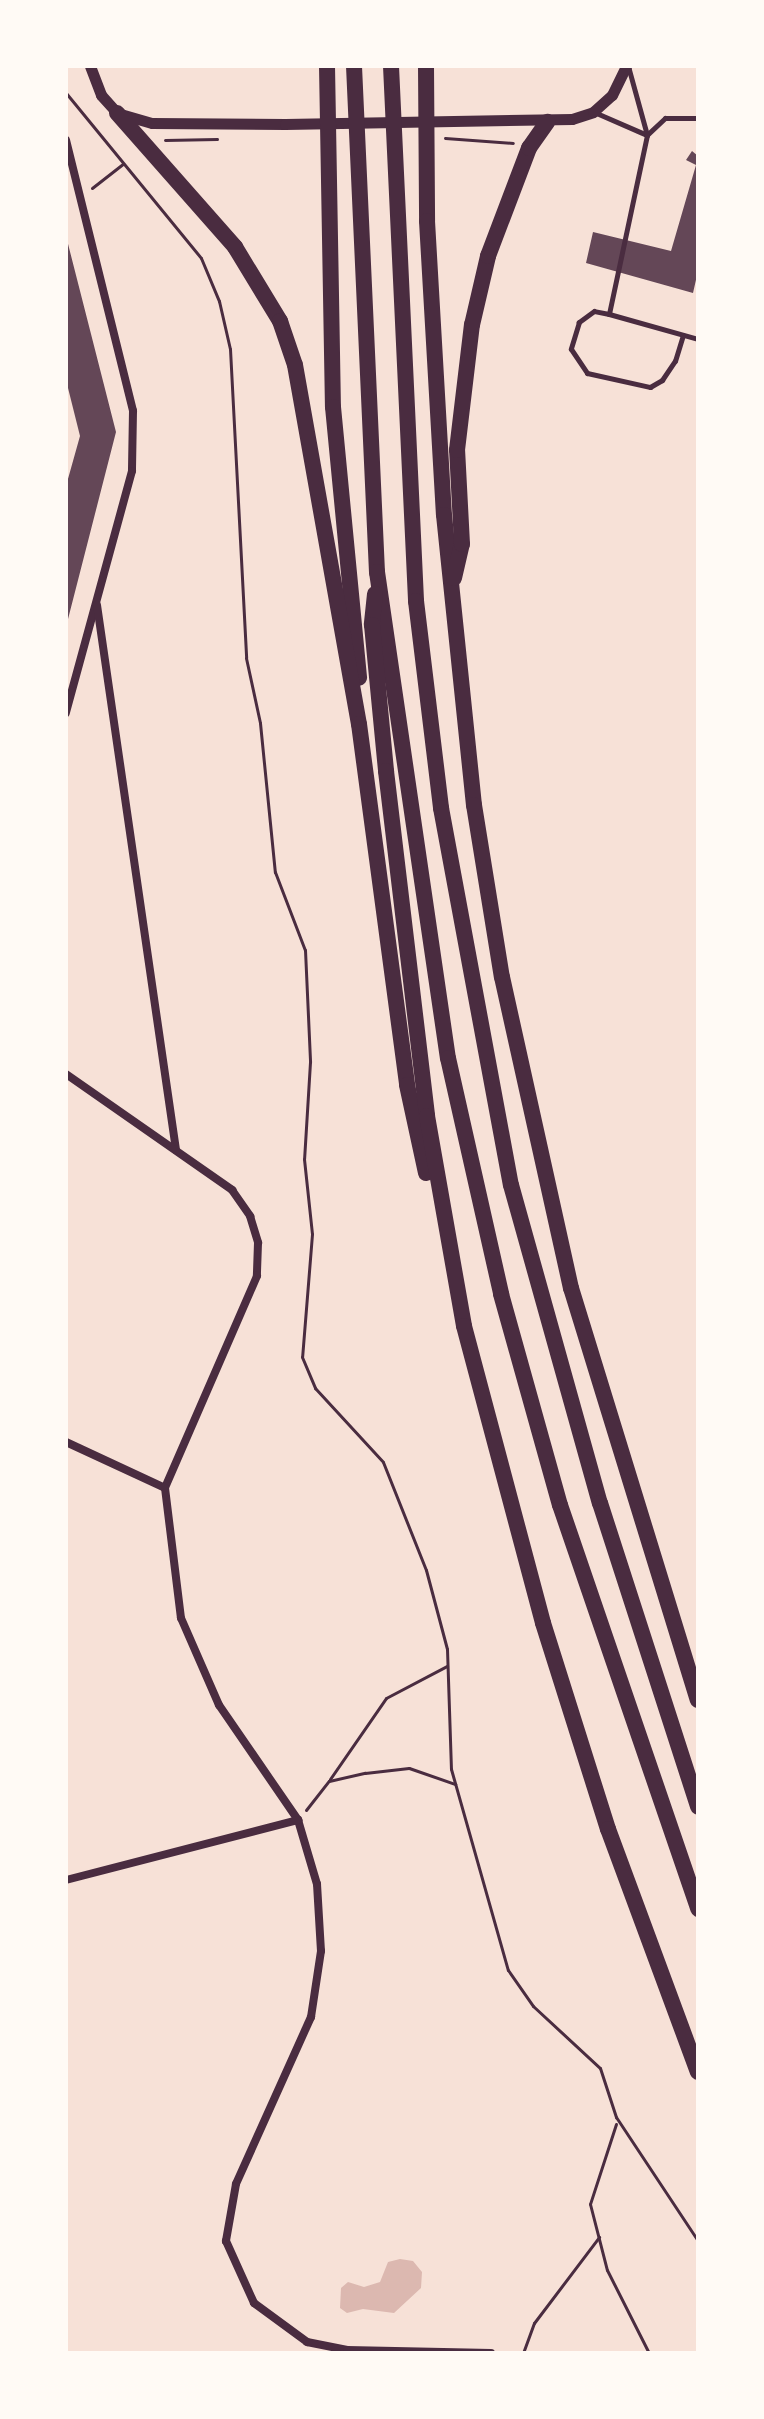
<!DOCTYPE html>
<html>
<head>
<meta charset="utf-8">
<style>
	body { margin:0 }
	#map { position:relative; width:764px; height:2419px; overflow:hidden; background:#f7e1d7; font-family:"IBM Plex Sans",sans-serif }
	div>[style] { position:absolute }
	.water>* { inset:0; background:#dcb8b0 }
	.building>* { inset:0; background:#644757 }
	.path>* { height:3px; margin:-1.5px; padding:0 1.5px; transform-origin:1.5px; border-radius:1.5px; background:#4a2c40 }
	.service>* { height:5px; margin:-2.5px; padding:0 2.5px; transform-origin:2.5px; border-radius:2.5px; background:#4a2c40 }
	.minor>* { height:8px; margin:-4px; padding:0 4px; transform-origin:4px; border-radius:4px; background:#4a2c40 }
	.tertiary>* { height:11px; margin:-5.5px; padding:0 5.5px; transform-origin:5.5px; border-radius:5.5px; background:#4a2c40 }
	.motorway>* { height:16px; margin:-8px; padding:0 8px; transform-origin:8px; border-radius:8px; background:#4a2c40 }
	span { translate:-50% -50%; white-space:nowrap; text-align:center; line-height:1.15; -webkit-text-stroke:7px #fffaf5; paint-order:stroke }
	.frame { position:absolute; inset:0; border:68px solid #fffaf5; pointer-events:none }
</style>
</head>
<body>
<div id="map">
	<div class="water">
		<div style="clip-path:polygon(400px 2259px,413px 2261px,422px 2272px,421px 2288px,394px 2313px,363px 2309px,347px 2313px,340px 2308px,341px 2288px,348px 2282px,364px 2287px,380px 2282px,388px 2262px)"></div>
	</div>
	<div class="building">
		<div style="clip-path:polygon(692px 151px,698px 156px,698px 271px,693px 293px,586px 263px,593px 232px,671px 251px,696px 165px,686px 160px)"></div>
		<div style="clip-path:polygon(66px 236px,116px 432px,67px 623px,66px 486px,80px 436px,66px 380px)"></div>
	</div>
	<div class="path">
		<div style="left:66px;top:93px;width:213px;rotate:50.7deg"></div>
		<div style="left:201px;top:258px;width:47px;rotate:67.3deg"></div>
		<div style="left:219px;top:301px;width:49px;rotate:77.1deg"></div>
		<div style="left:230px;top:349px;width:309px;rotate:87deg"></div>
		<div style="left:246px;top:658px;width:66px;rotate:77.8deg"></div>
		<div style="left:260px;top:723px;width:150px;rotate:84.3deg"></div>
		<div style="left:275px;top:872px;width:84px;rotate:69deg"></div>
		<div style="left:305px;top:950px;width:112px;rotate:87.4deg"></div>
		<div style="left:310px;top:1062px;width:97px;rotate:93.5deg"></div>
		<div style="left:304px;top:1159px;width:75px;rotate:83.9deg"></div>
		<div style="left:312px;top:1234px;width:123px;rotate:94.6deg"></div>
		<div style="left:302px;top:1357px;width:34px;rotate:67deg"></div>
		<div style="left:315px;top:1388px;width:100px;rotate:47.4deg"></div>
		<div style="left:383px;top:1462px;width:116px;rotate:68.3deg"></div>
		<div style="left:426px;top:1570px;width:82px;rotate:75.1deg"></div>
		<div style="left:447px;top:1649px;width:120px;rotate:88.1deg"></div>
		<div style="left:451px;top:1769px;width:209px;rotate:74.2deg"></div>
		<div style="left:508px;top:1970px;width:44px;rotate:55.2deg"></div>
		<div style="left:533px;top:2006px;width:91px;rotate:42.8deg"></div>
		<div style="left:600px;top:2068px;width:52px;rotate:71.9deg"></div>
		<div style="left:616px;top:2117px;width:149px;rotate:56.5deg"></div>
		<div style="left:445px;top:138px;width:68px;rotate:4.2deg"></div>
		<div style="left:165px;top:140px;width:52px;rotate:-1.1deg"></div>
		<div style="left:92px;top:188px;width:39px;rotate:-38deg"></div>
		<div style="left:330px;top:1779px;width:98px;rotate:-55.3deg"></div>
		<div style="left:386px;top:1698px;width:69px;rotate:-27.7deg"></div>
		<div style="left:306px;top:1810px;width:37px;rotate:-52deg"></div>
		<div style="left:329px;top:1781px;width:37px;rotate:-13deg"></div>
		<div style="left:365px;top:1773px;width:44px;rotate:-6.5deg"></div>
		<div style="left:409px;top:1768px;width:49px;rotate:19.2deg"></div>
		<div style="left:616px;top:2124px;width:84px;rotate:108deg"></div>
		<div style="left:590px;top:2204px;width:68px;rotate:75.6deg"></div>
		<div style="left:607px;top:2270px;width:93px;rotate:63.2deg"></div>
		<div style="left:523px;top:2353px;width:32px;rotate:-70deg"></div>
		<div style="left:534px;top:2323px;width:108px;rotate:-52.9deg"></div>
	</div>
	<div class="service">
		<div style="left:594px;top:112px;width:58px;rotate:23.5deg"></div>
		<div style="left:647px;top:135px;width:72px;rotate:-105.4deg"></div>
		<div style="left:698px;top:118px;width:33px;rotate:180deg"></div>
		<div style="left:665px;top:118px;width:25px;rotate:137deg"></div>
		<div style="left:647px;top:135px;width:183px;rotate:102deg"></div>
		<div style="left:609px;top:314px;width:92px;rotate:15.7deg"></div>
		<div style="left:609px;top:314px;width:15px;rotate:-169deg"></div>
		<div style="left:594px;top:311px;width:19px;rotate:144deg"></div>
		<div style="left:579px;top:322px;width:28px;rotate:107deg"></div>
		<div style="left:571px;top:349px;width:29px;rotate:56deg"></div>
		<div style="left:587px;top:373px;width:65px;rotate:12.5deg"></div>
		<div style="left:650px;top:387px;width:14px;rotate:-30deg"></div>
		<div style="left:662px;top:380px;width:23px;rotate:-56deg"></div>
		<div style="left:675px;top:361px;width:27px;rotate:-73deg"></div>
	</div>
	<div class="minor">
		<div style="left:66px;top:140px;width:279px;rotate:76.1deg"></div>
		<div style="left:133px;top:411px;width:60px;rotate:91deg"></div>
		<div style="left:132px;top:471px;width:251px;rotate:105.3deg"></div>
		<div style="left:97px;top:605px;width:551px;rotate:81.75deg"></div>
		<div style="left:66px;top:1074px;width:203px;rotate:34.9deg"></div>
		<div style="left:232px;top:1190px;width:32px;rotate:55deg"></div>
		<div style="left:250px;top:1216px;width:28px;rotate:73deg"></div>
		<div style="left:258px;top:1243px;width:33px;rotate:92deg"></div>
		<div style="left:257px;top:1276px;width:231px;rotate:113.5deg"></div>
		<div style="left:165px;top:1488px;width:131px;rotate:83deg"></div>
		<div style="left:181px;top:1618px;width:95px;rotate:66.4deg"></div>
		<div style="left:219px;top:1705px;width:140px;rotate:55.5deg"></div>
		<div style="left:298px;top:1820px;width:67px;rotate:73.5deg"></div>
		<div style="left:317px;top:1884px;width:67px;rotate:86.6deg"></div>
		<div style="left:321px;top:1951px;width:67px;rotate:98.6deg"></div>
		<div style="left:311px;top:2017px;width:183px;rotate:114.2deg"></div>
		<div style="left:236px;top:2184px;width:58px;rotate:100deg"></div>
		<div style="left:226px;top:2241px;width:68px;rotate:65.7deg"></div>
		<div style="left:254px;top:2303px;width:66px;rotate:36.3deg"></div>
		<div style="left:307px;top:2342px;width:41px;rotate:11.3deg"></div>
		<div style="left:347px;top:2350px;width:144px;rotate:1.2deg"></div>
		<div style="left:66px;top:1442px;width:109px;rotate:24.9deg"></div>
		<div style="left:66px;top:1880px;width:240px;rotate:-14.5deg"></div>
	</div>
	<div class="tertiary">
		<div style="left:90px;top:66px;width:31px;rotate:69deg"></div>
		<div style="left:101px;top:95px;width:24px;rotate:48deg"></div>
		<div style="left:117px;top:113px;width:36px;rotate:16deg"></div>
		<div style="left:152px;top:123px;width:133px;rotate:0.4deg"></div>
		<div style="left:285px;top:124px;width:287px;rotate:-1deg"></div>
		<div style="left:572px;top:119px;width:22px;rotate:-18deg"></div>
		<div style="left:593px;top:112px;width:25px;rotate:-42deg"></div>
		<div style="left:612px;top:95px;width:32px;rotate:-64deg"></div>
	</div>
	<div class="motorway">
		<div style="left:327px;top:66px;width:341px;rotate:89deg"></div>
		<div style="left:333px;top:407px;width:272px;rotate:84.5deg"></div>
		<div style="left:354px;top:66px;width:507px;rotate:87.4deg"></div>
		<div style="left:377px;top:572px;width:491px;rotate:81.7deg"></div>
		<div style="left:448px;top:1058px;width:242px;rotate:77.3deg"></div>
		<div style="left:501px;top:1294px;width:219px;rotate:74.4deg"></div>
		<div style="left:560px;top:1505px;width:427px;rotate:71.1deg"></div>
		<div style="left:391px;top:66px;width:536px;rotate:87.32deg"></div>
		<div style="left:416px;top:601px;width:209px;rotate:83.1deg"></div>
		<div style="left:441px;top:808px;width:383px;rotate:79.5deg"></div>
		<div style="left:511px;top:1185px;width:330px;rotate:74.4deg"></div>
		<div style="left:600px;top:1503px;width:319px;rotate:72.1deg"></div>
		<div style="left:426px;top:66px;width:155px;rotate:89.6deg"></div>
		<div style="left:427px;top:221px;width:294px;rotate:86.7deg"></div>
		<div style="left:444px;top:515px;width:292px;rotate:84.1deg"></div>
		<div style="left:474px;top:805px;width:174px;rotate:80.8deg"></div>
		<div style="left:502px;top:977px;width:319px;rotate:77.5deg"></div>
		<div style="left:571px;top:1288px;width:431px;rotate:72.9deg"></div>
		<div style="left:117px;top:113px;width:179px;rotate:48.6deg"></div>
		<div style="left:235px;top:247px;width:87px;rotate:58.7deg"></div>
		<div style="left:280px;top:321px;width:46px;rotate:71.2deg"></div>
		<div style="left:295px;top:365px;width:365px;rotate:79.9deg"></div>
		<div style="left:359px;top:724px;width:364px;rotate:82.4deg"></div>
		<div style="left:407px;top:1085px;width:90px;rotate:77.8deg"></div>
		<div style="left:454px;top:578px;width:35px;rotate:-77deg"></div>
		<div style="left:462px;top:544px;width:94px;rotate:-93deg"></div>
		<div style="left:457px;top:450px;width:126px;rotate:-83.2deg"></div>
		<div style="left:472px;top:325px;width:71px;rotate:-76.9deg"></div>
		<div style="left:488px;top:256px;width:116px;rotate:-69.2deg"></div>
		<div style="left:529px;top:148px;width:32px;rotate:-55deg"></div>
		<div style="left:375px;top:594px;width:31px;rotate:96deg"></div>
		<div style="left:372px;top:625px;width:147px;rotate:84.5deg"></div>
		<div style="left:386px;top:771px;width:347px;rotate:83.2deg"></div>
		<div style="left:427px;top:1116px;width:213px;rotate:80deg"></div>
		<div style="left:464px;top:1326px;width:307px;rotate:75.1deg"></div>
		<div style="left:543px;top:1623px;width:216px;rotate:72.5deg"></div>
		<div style="left:608px;top:1829px;width:259px;rotate:69.7deg"></div>
	</div>
	<div class="frame"></div>
</div>
</body>
</html>
